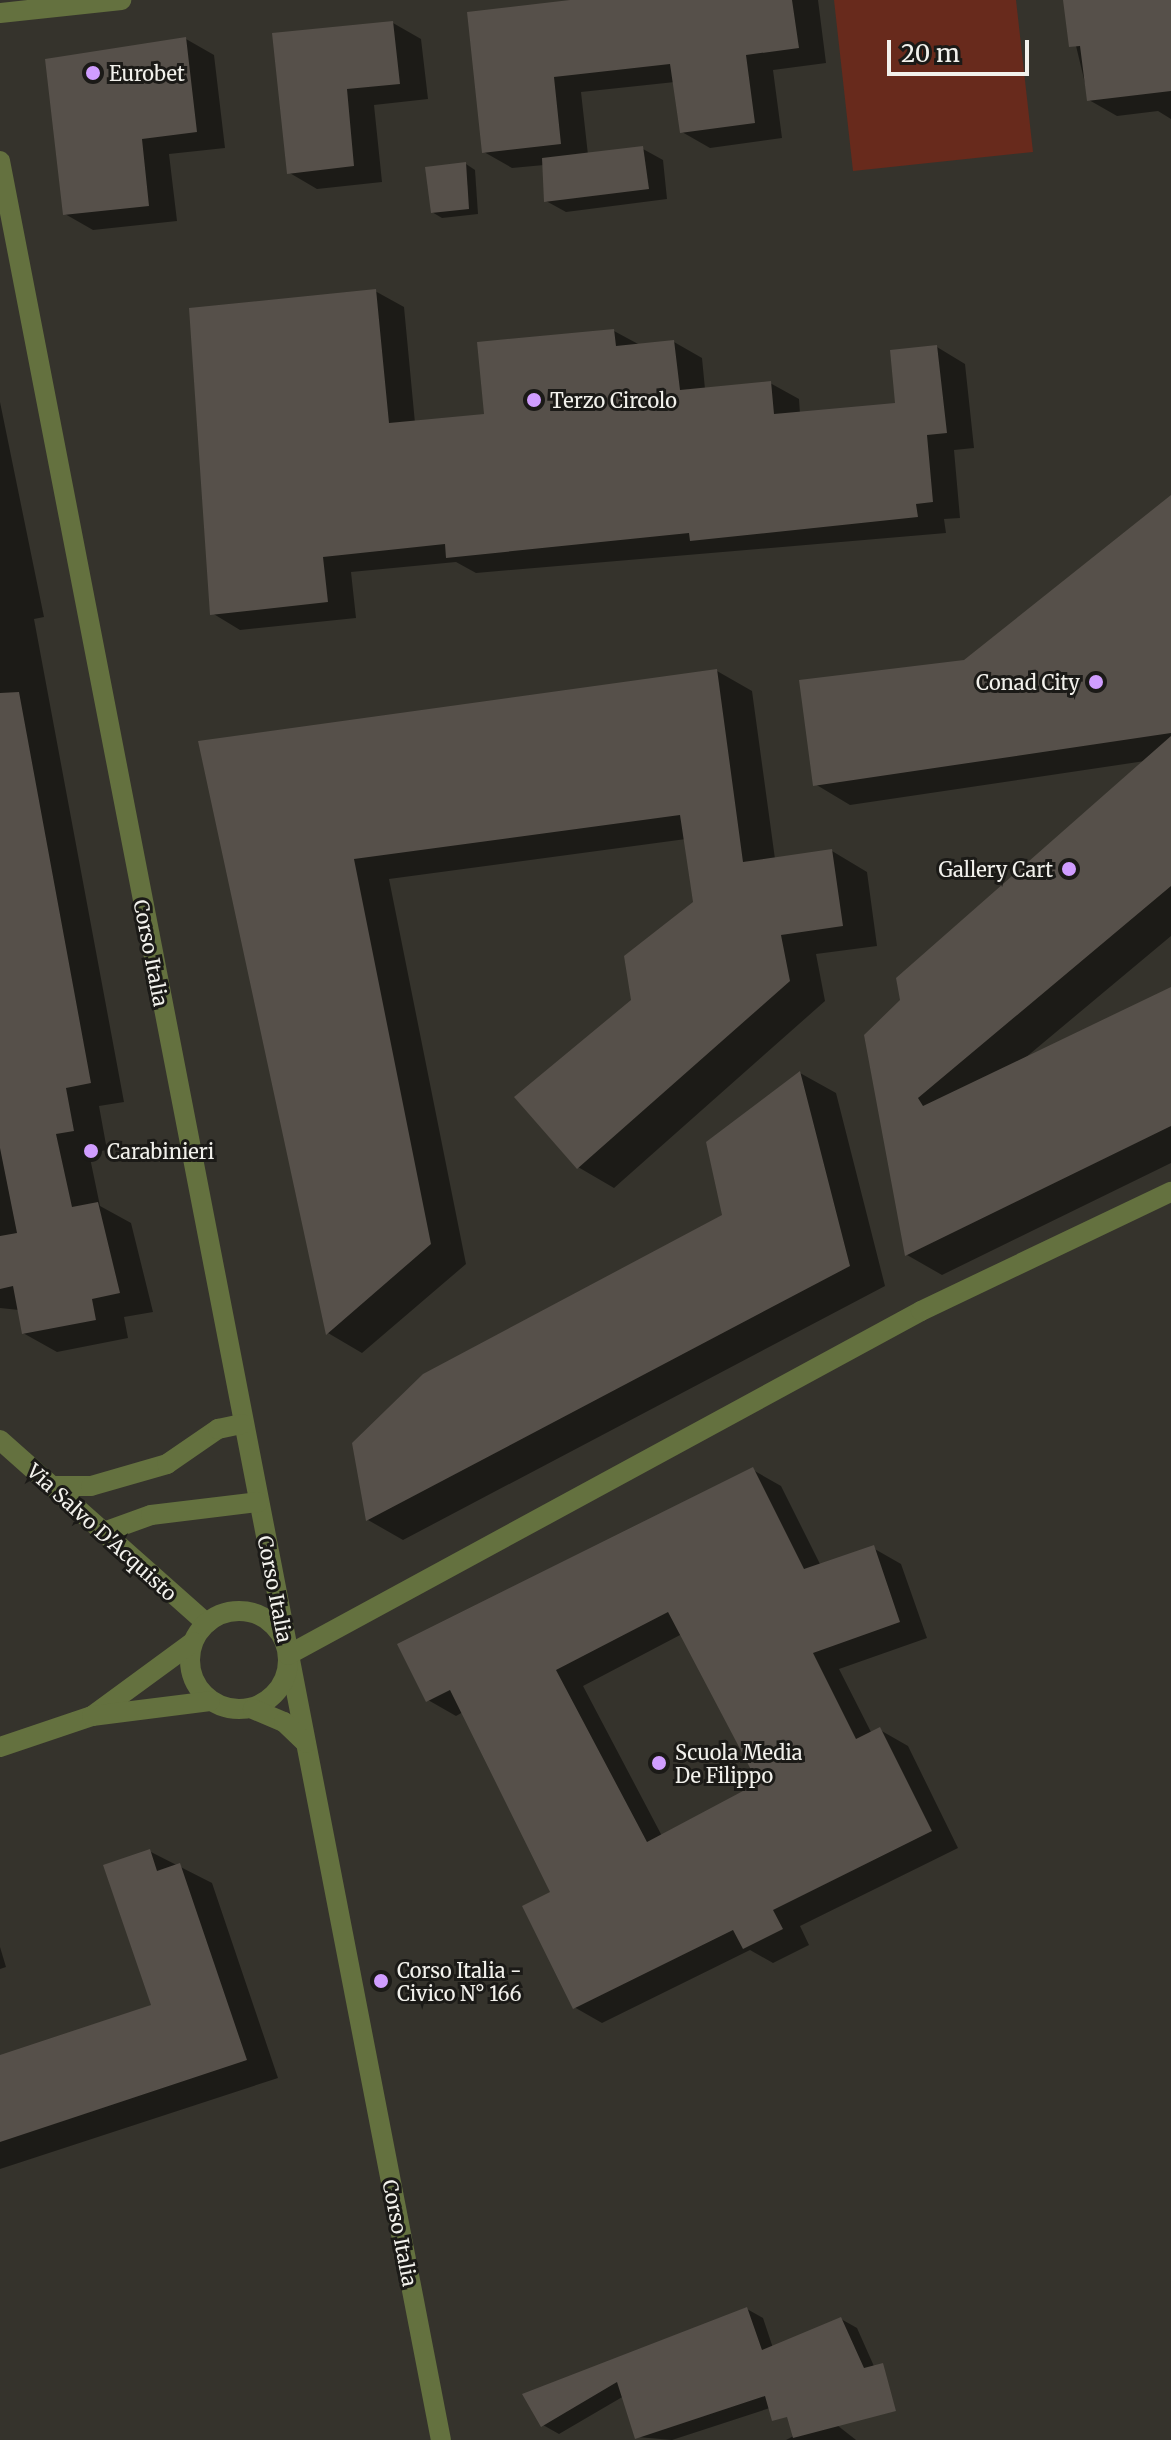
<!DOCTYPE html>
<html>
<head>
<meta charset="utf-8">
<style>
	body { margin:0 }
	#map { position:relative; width:1171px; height:2440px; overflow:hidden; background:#35332c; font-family:Merriweather,serif }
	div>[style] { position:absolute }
	.green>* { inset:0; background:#682a1c }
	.shadow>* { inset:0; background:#0007 }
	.building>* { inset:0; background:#56504a }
	.minor>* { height:20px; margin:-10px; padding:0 10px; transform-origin:10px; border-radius:10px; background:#64713f }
	.minor>.ring { margin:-10px; padding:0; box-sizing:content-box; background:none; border:20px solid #64713f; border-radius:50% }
	.dots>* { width:22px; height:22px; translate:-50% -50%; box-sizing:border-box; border:4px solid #1b1a17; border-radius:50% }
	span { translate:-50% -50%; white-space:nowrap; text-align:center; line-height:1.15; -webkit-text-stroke:6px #1b1a17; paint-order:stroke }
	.poi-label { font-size:20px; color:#f2f1ec }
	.left { translate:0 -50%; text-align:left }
	.right { translate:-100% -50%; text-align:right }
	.street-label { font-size:20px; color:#f2f1ec }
	.scale { position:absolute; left:887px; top:40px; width:142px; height:36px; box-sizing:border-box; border:4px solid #f2f1ec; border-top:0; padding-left:10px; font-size:24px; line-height:28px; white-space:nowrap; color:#f2f1ec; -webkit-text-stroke:6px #1b1a17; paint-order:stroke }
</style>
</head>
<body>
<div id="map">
	<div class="green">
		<div style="clip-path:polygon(834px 0,1016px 0,1033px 152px,853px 171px)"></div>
	</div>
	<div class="shadow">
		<div style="clip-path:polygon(588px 0,818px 0,826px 63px,773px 70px,782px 138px,710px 148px,682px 132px,675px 82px,581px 92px,588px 155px,643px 149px,663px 160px,667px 199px,566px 212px,546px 201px,544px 165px,512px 168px,484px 152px)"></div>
		<div style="clip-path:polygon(1065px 0,1171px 0,1171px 119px,1158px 111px,1117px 116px,1089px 100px)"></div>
		<div style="clip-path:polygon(393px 23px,421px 39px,428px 99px,374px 105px,382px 182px,317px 189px,288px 172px)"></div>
		<div style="clip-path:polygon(186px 39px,214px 55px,225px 148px,169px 154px,177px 221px,93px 230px,65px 214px)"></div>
		<div style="clip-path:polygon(466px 164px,475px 170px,478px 214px,442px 218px,432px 212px)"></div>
		<div style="clip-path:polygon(375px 291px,404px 307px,415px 423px,487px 415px,614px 331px,640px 345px,674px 342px,702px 358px,705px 389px,770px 383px,799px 399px,800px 414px,897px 404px,937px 347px,965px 364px,974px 448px,954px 450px,960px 518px,944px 519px,946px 533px,476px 573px,456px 562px,351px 572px,356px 618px,240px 630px,212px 613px)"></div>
		<div style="clip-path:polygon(0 402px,44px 617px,34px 619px,124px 1102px,99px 1106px,107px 1150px,89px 1153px,100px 1206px,131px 1223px,153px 1312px,124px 1317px,128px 1338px,57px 1352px,23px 1333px,19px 1310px,0 1308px)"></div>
		<div style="clip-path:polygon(1171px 497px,1171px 936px,1025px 1058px,1171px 989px,1171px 1163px,942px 1275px,907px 1255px,866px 1035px,1145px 761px,850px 805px,815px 784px)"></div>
		<div style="clip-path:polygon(717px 671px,752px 691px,775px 859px,832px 851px,867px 872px,877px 946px,816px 954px,825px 1001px,614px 1188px,578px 1167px,634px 1001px,695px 903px,686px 839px,389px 879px,466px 1264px,362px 1353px,328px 1333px,201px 743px)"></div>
		<div style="clip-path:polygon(800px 1073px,836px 1093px,885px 1286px,403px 1540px,368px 1520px,355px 1444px,724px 1216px)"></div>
		<div style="clip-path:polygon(evenodd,753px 1470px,781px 1486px,821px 1566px,873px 1548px,901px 1564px,927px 1638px,839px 1669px,872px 1734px,880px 1730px,908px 1746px,958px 1848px,800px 1926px,809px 1945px,773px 1963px,750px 1950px,602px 2023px,574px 2007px,552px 1892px,463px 1712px,456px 1716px,428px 1700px,753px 1470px,682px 1634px,760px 1784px,662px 1836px,583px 1686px,682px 1634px)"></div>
		<div style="clip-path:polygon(149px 1851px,212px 1883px,278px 2078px,0 2169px,0 2057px,153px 2006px)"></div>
		<div style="clip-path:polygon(0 1947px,6px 1967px,0 1969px)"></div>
		<div style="clip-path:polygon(747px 2309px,763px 2318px,773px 2348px,841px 2319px,857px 2328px,877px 2373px,672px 2440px,637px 2437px,624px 2396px,559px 2434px,543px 2425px,525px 2395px)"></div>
		<div style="clip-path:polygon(828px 2418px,856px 2440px,786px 2440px)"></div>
	</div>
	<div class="building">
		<div style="clip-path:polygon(570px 0,792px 0,799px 48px,746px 55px,755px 123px,680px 133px,670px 64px,554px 77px,561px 144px,482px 153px,467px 12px)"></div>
		<div style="clip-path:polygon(1063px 0,1171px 0,1171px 91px,1087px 101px,1080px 46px,1069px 47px)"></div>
		<div style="clip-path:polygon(393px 21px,400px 84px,347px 89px,354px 166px,287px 174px,272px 33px)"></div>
		<div style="clip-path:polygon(186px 37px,197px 132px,142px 139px,149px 206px,63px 215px,45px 59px)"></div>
		<div style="clip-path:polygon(643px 146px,649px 189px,544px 202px,542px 158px)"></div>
		<div style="clip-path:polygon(466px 162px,469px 209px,431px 213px,425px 167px)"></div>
		<div style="clip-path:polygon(376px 289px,389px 423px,484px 414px,477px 342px,614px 329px,616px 346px,674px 340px,680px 390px,771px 381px,774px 414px,895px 403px,890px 350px,937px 345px,947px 433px,927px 435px,933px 502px,916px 504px,918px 517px,690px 541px,689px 533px,446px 558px,445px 544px,323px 557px,328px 602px,210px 615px,189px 308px)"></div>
		<div style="clip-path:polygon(1171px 495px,1171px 733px,813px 786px,799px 680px,964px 660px)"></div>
		<div style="clip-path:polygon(717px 669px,743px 862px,832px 849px,843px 926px,781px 935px,790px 981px,577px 1169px,514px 1097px,631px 1000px,624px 956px,693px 902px,680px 815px,354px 859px,431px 1244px,326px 1335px,198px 741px)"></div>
		<div style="clip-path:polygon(19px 692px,91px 1083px,66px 1088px,74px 1131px,56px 1134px,72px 1207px,98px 1202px,120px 1293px,92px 1299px,96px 1320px,22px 1334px,13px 1286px,0 1289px,0 1236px,17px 1233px,0 1148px,0 693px)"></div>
		<div style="clip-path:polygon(1171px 736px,1171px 886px,918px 1098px,923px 1106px,1171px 987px,1171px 1126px,905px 1256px,864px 1035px,900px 1000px,896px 978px)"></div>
		<div style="clip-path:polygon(800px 1071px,850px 1266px,366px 1521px,352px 1443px,423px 1374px,722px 1215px,706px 1142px)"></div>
		<div style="clip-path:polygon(evenodd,753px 1467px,804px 1569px,874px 1545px,900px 1622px,813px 1653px,856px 1739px,880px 1727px,932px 1831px,773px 1910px,783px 1929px,743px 1949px,733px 1930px,573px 2009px,522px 1906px,550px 1892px,450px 1690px,426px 1702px,397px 1644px,753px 1467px,668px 1612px,758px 1783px,647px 1842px,556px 1670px,668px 1612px)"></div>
		<div style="clip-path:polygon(150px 1849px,157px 1871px,180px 1863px,247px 2060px,0 2142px,0 2055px,151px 2005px,103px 1865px)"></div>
		<div style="clip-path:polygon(747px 2307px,762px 2350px,841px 2317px,864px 2368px,883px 2363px,896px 2411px,793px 2438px,787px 2417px,772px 2421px,765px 2396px,635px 2439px,617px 2382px,541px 2427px,522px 2394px)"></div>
	</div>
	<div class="minor">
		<div style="left:0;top:13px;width:122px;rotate:-6.1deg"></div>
		<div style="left:0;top:161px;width:2321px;rotate:79.05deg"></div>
		<div style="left:0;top:1440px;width:276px;rotate:41.6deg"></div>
		<div style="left:51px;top:1486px;width:40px"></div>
		<div style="left:91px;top:1486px;width:79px;rotate:-16.1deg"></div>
		<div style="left:167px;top:1464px;width:62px;rotate:-34.5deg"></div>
		<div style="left:218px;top:1429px;width:24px;rotate:-12deg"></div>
		<div style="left:104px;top:1532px;width:50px;rotate:-19.9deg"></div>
		<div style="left:151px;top:1515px;width:108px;rotate:-6.9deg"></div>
		<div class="ring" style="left:190px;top:1611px;width:78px;height:78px"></div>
		<div style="left:288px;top:1655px;width:720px;rotate:-28.52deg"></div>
		<div style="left:921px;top:1311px;width:277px;rotate:-25.5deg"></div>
		<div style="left:253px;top:1709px;width:34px;rotate:23deg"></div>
		<div style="left:284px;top:1722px;width:30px;rotate:44deg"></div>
		<div style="left:92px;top:1716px;width:125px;rotate:-36.2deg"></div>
		<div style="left:0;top:1747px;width:97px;rotate:-18.6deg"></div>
		<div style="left:92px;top:1716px;width:119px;rotate:-7.2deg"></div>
	</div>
	<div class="dots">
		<div style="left:93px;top:73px;background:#d09dff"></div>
		<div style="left:534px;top:400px;background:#d09dff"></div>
		<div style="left:1096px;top:682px;background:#d09dff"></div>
		<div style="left:1069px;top:869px;background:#d09dff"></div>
		<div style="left:91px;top:1151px;background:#d09dff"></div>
		<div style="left:659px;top:1763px;background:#d09dff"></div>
		<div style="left:381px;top:1981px;background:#d09dff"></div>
	</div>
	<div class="poi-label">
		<span class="left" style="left:109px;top:73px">Eurobet</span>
		<span class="left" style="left:550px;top:400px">Terzo Circolo</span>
		<span class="right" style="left:1080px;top:682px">Conad City</span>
		<span class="right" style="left:1053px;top:869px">Gallery Cart</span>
		<span class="left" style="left:107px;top:1151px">Carabinieri</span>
		<span class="left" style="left:675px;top:1764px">Scuola Media<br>De Filippo</span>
		<span class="left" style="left:397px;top:1982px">Corso Italia -<br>Civico N° 166</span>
	</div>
	<div class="street-label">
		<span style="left:151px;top:953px;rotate:79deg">Corso Italia</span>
		<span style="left:102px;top:1532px;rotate:42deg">Via Salvo D'Acquisto</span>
		<span style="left:275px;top:1589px;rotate:79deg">Corso Italia</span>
		<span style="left:400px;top:2233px;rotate:79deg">Corso Italia</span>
	</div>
	<div class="scale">20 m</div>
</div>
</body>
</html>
